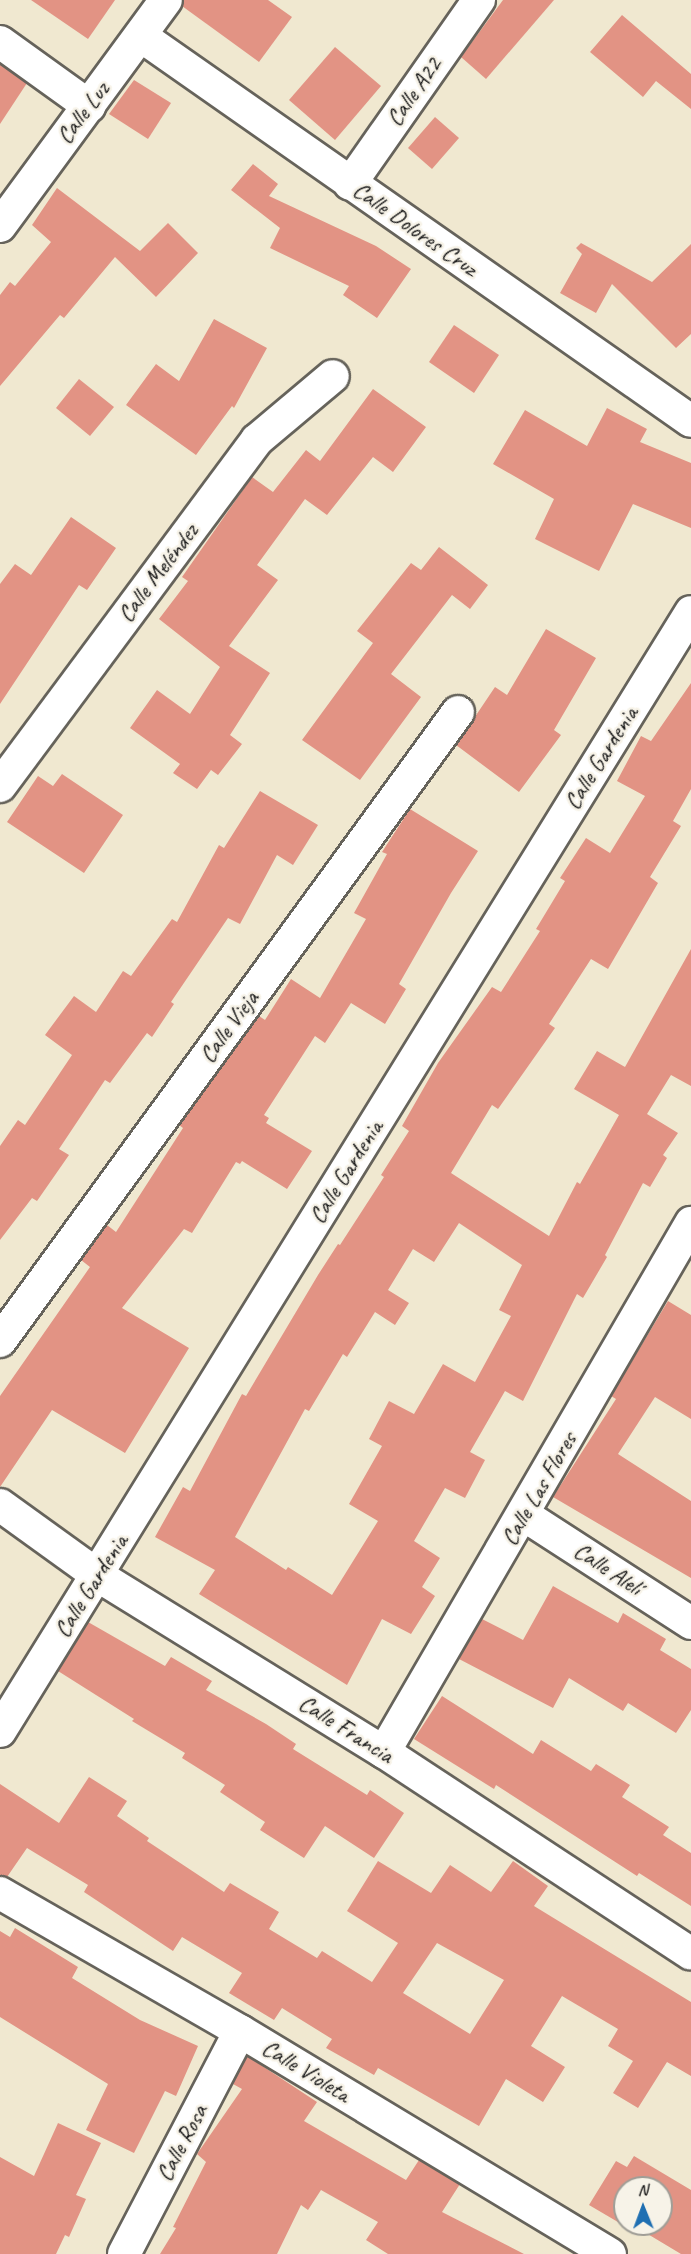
<!DOCTYPE html>
<html>
<head>
<meta charset="utf-8">
<style>
	body { margin:0 }
	#map { position:relative; width:691px; height:2254px; overflow:hidden; background:#f0e8d0; font-family:Caveat,sans-serif }
	div>[style] { position:absolute }
	.building>* { inset:0; background:#e29384 }
	.roads { filter:drop-shadow(2px 0 #66635b) drop-shadow(-2px 0 #66635b) drop-shadow(0 2px #66635b) drop-shadow(0 -2px #66635b) }
	.street>* { height:32px; margin:-16px; padding:0 16px; transform-origin:16px; border-radius:16px; background:#fff }
	span { translate:-50% -50%; white-space:nowrap; text-align:center; line-height:1.15; -webkit-text-stroke:5px #f7f3e8; paint-order:stroke }
	.street-label { font-size:24px; color:#1c1c1c }
	.north { position:absolute; left:613px; top:2176px; width:60px; height:60px; box-sizing:border-box; background:#f7f3e8; border:2px solid #9f9d96; border-radius:50%; rotate:359deg; font-size:16px; font-weight:700; line-height:24px; text-align:center; color:#1c1c1c }
	.north::after { content:''; display:block; margin:auto; width:21px; height:27px; background:#1f6fb2; clip-path:polygon(50% 0,100% 100%,50% 72%,0 100%) }
</style>
</head>
<body>
<div id="map">
	<div class="building">
		<div style="clip-path:polygon(31px 0,115px 0,88px 39px)"></div>
		<div style="clip-path:polygon(184px 0,268px 0,292px 17px,259px 62px,182px 6px)"></div>
		<div style="clip-path:polygon(503px 0,554px 0,486px 79px,461px 57px)"></div>
		<div style="clip-path:polygon(622px 15px,691px 74px,691px 109px,656px 81px,643px 97px,590px 52px)"></div>
		<div style="clip-path:polygon(335px 47px,381px 86px,335px 140px,289px 100px)"></div>
		<div style="clip-path:polygon(0 64px,27px 83px,0 124px)"></div>
		<div style="clip-path:polygon(134px 80px,171px 103px,148px 139px,109px 114px)"></div>
		<div style="clip-path:polygon(435px 117px,459px 138px,432px 169px,408px 148px)"></div>
		<div style="clip-path:polygon(253px 164px,278px 184px,269px 196px,376px 246px,411px 269px,377px 318px,343px 295px,349px 286px,270px 248px,280px 228px,231px 190px)"></div>
		<div style="clip-path:polygon(57px 188px,140px 251px,168px 223px,198px 253px,156px 297px,115px 257px,64px 318px,60px 315px,0 386px,0 295px,10px 282px,15px 286px,51px 242px,32px 225px)"></div>
		<div style="clip-path:polygon(581px 243px,652px 282px,691px 244px,691px 334px,676px 348px,612px 284px,596px 313px,560px 293px,582px 254px,576px 248px)"></div>
		<div style="clip-path:polygon(214px 319px,267px 348px,234px 408px,232px 406px,196px 455px,126px 405px,156px 364px,179px 381px)"></div>
		<div style="clip-path:polygon(454px 325px,499px 355px,474px 393px,429px 362px)"></div>
		<div style="clip-path:polygon(79px 379px,114px 407px,90px 436px,56px 408px)"></div>
		<div style="clip-path:polygon(373px 389px,426px 427px,393px 472px,373px 457px,327px 515px,305px 499px,257px 565px,278px 580px,229px 646px,270px 673px,230px 735px,242px 744px,218px 775px,211px 770px,197px 789px,173px 773px,180px 764px,130px 728px,157px 690px,190px 714px,220px 667px,159px 619px,188px 581px,182px 577px,252px 477px,273px 492px,306px 450px,320px 461px)"></div>
		<div style="clip-path:polygon(607px 408px,647px 429px,640px 442px,691px 463px,691px 528px,633px 504px,599px 571px,535px 539px,554px 499px,493px 464px,525px 410px,587px 446px)"></div>
		<div style="clip-path:polygon(71px 517px,116px 548px,87px 590px,79px 585px,0 704px,0 584px,15px 564px,31px 575px)"></div>
		<div style="clip-path:polygon(439px 547px,488px 585px,470px 609px,452px 595px,391px 674px,421px 697px,360px 780px,302px 740px,373px 643px,357px 631px,411px 563px,421px 570px)"></div>
		<div style="clip-path:polygon(546px 629px,596px 658px,554px 730px,561px 735px,519px 792px,456px 745px,495px 687px,507px 695px)"></div>
		<div style="clip-path:polygon(evenodd,691px 683px,691px 789px,673px 821px,681px 826px,650px 877px,658px 883px,608px 969px,591px 959px,549px 1024px,555px 1028px,498px 1109px,492px 1105px,451px 1173px,549px 1236px,577px 1182px,580px 1184px,619px 1115px,574px 1089px,597px 1051px,625px 1067px,691px 949px,691px 1086px,671px 1075px,647px 1114px,678px 1133px,663px 1155px,667px 1158px,650px 1187px,643px 1183px,605px 1255px,607px 1257px,583px 1298px,577px 1294px,523px 1401px,505px 1391px,470px 1452px,485px 1460px,465px 1498px,445px 1488px,414px 1541px,440px 1558px,422px 1587px,435px 1596px,411px 1634px,382px 1619px,347px 1685px,199px 1594px,215px 1570px,155px 1537px,183px 1487px,190px 1491px,242px 1394px,246px 1396px,318px 1275px,338px 1244px,340px 1245px,384px 1177px,381px 1175px,409px 1131px,402px 1126px,438px 1063px,492px 987px,501px 992px,540px 931px,536px 929px,565px 881px,560px 878px,586px 838px,610px 853px,645px 796px,617px 781px,641px 736px,651px 741px,691px 683px,459px 1223px,522px 1265px,499px 1310px,511px 1316px,475px 1382px,443px 1364px,414px 1414px,389px 1401px,369px 1439px,382px 1446px,349px 1504px,378px 1521px,332px 1595px,288px 1567px,286px 1570px,235px 1537px,305px 1409px,309px 1411px,343px 1354px,347px 1357px,375px 1312px,395px 1325px,409px 1303px,388px 1290px,413px 1249px,434px 1262px,459px 1223px)"></div>
		<div style="clip-path:polygon(62px 774px,123px 815px,84px 873px,7px 822px,38px 776px,53px 786px)"></div>
		<div style="clip-path:polygon(260px 791px,318px 825px,293px 865px,277px 855px,240px 924px,228px 918px,171px 1002px,174px 1004px,152px 1037px,147px 1033px,110px 1083px,105px 1080px,59px 1149px,69px 1155px,37px 1201px,32px 1198px,0 1240px,0 1146px,18px 1120px,25px 1125px,72px 1055px,45px 1035px,74px 996px,96px 1012px,123px 971px,131px 976px,172px 919px,177px 922px,219px 845px,224px 848px)"></div>
		<div style="clip-path:polygon(410px 809px,478px 851px,451px 893px,399px 984px,406px 989px,385px 1024px,351px 1003px,325px 1043px,315px 1036px,264px 1115px,269px 1118px,266px 1123px,312px 1151px,287px 1189px,242px 1161px,240px 1164px,236px 1162px,192px 1233px,184px 1229px,122px 1308px,189px 1348px,125px 1453px,52px 1410px,0 1487px,0 1396px,90px 1267px,81px 1260px,107px 1225px,116px 1232px,183px 1128px,179px 1125px,259px 1016px,265px 1020px,291px 979px,320px 998px,366px 919px,354px 913px,387px 854px,382px 852px)"></div>
		<div style="clip-path:polygon(668px 1301px,691px 1315px,691px 1419px,655px 1397px,618px 1454px,691px 1501px,691px 1578px,553px 1497px,616px 1399px,611px 1396px)"></div>
		<div style="clip-path:polygon(553px 1586px,618px 1623px,623px 1613px,666px 1639px,660px 1650px,691px 1669px,691px 1710px,676px 1733px,628px 1703px,623px 1711px,569px 1678px,553px 1708px,459px 1659px,482px 1619px,523px 1640px)"></div>
		<div style="clip-path:polygon(88px 1622px,165px 1666px,171px 1657px,212px 1681px,206px 1690px,266px 1724px,296px 1744px,293px 1749px,367px 1795px,370px 1790px,404px 1813px,374px 1858px,325px 1826px,304px 1858px,260px 1830px,265px 1822px,220px 1792px,225px 1785px,182px 1758px,185px 1753px,132px 1721px,134px 1719px,58px 1671px)"></div>
		<div style="clip-path:polygon(442px 1696px,533px 1754px,541px 1740px,591px 1771px,596px 1764px,630px 1785px,622px 1797px,669px 1827px,663px 1835px,691px 1853px,691px 1906px,639px 1873px,637px 1876px,496px 1785px,494px 1789px,414px 1739px)"></div>
		<div style="clip-path:polygon(evenodd,89px 1777px,127px 1801px,117px 1816px,149px 1838px,147px 1841px,224px 1892px,230px 1883px,279px 1912px,269px 1929px,317px 1958px,322px 1951px,372px 1982px,398px 1943px,347px 1911px,378px 1861px,431px 1893px,450px 1865px,491px 1892px,513px 1861px,548px 1886px,534px 1906px,691px 2002px,691px 2076px,667px 2062px,638px 2108px,613px 2093px,633px 2061px,608px 2046px,618px 2029px,562px 1996px,531px 2046px,565px 2067px,543px 2102px,506px 2079px,479px 2126px,378px 2068px,374px 2075px,326px 2048px,332px 2039px,282px 2008px,274px 2020px,229px 1993px,242px 1973px,182px 1937px,173px 1951px,84px 1892px,88px 1885px,27px 1848px,7px 1877px,0 1875px,0 1784px,59px 1823px,89px 1777px,437px 1943px,504px 1980px,470px 2034px,403px 1993px,437px 1943px)"></div>
		<div style="clip-path:polygon(15px 1928px,78px 1967px,72px 1978px,140px 2020px,198px 2046px,176px 2096px,165px 2091px,134px 2153px,86px 2130px,108px 2084px,0 2017px,0 1931px,10px 1937px)"></div>
		<div style="clip-path:polygon(247px 2056px,317px 2102px,304px 2121px,406px 2180px,419px 2160px,460px 2184px,442px 2212px,524px 2254px,388px 2254px,366px 2240px,378px 2222px,321px 2190px,308px 2210px,301px 2205px,277px 2254px,160px 2254px,176px 2228px,173px 2227px,206px 2162px,197px 2154px,242px 2089px,233px 2084px)"></div>
		<div style="clip-path:polygon(58px 2123px,101px 2143px,76px 2195px,86px 2199px,69px 2237px,65px 2235px,56px 2254px,0 2254px,0 2157px,34px 2176px)"></div>
		<div style="clip-path:polygon(634px 2156px,691px 2190px,691px 2254px,681px 2254px,631px 2224px,661px 2224px,661px 2188px,625px 2188px,625px 2221px,623px 2225px,589px 2205px,616px 2161px,627px 2167px)"></div>
	</div>
	<div class="roads">
		<div class="street">
			<div style="left:141px;top:36px;width:671px;rotate:34.99deg"></div>
			<div style="left:0;top:42px;width:110px;rotate:35.7deg"></div>
			<div style="left:350px;top:184px;width:225px;rotate:-55deg"></div>
			<div style="left:0;top:226px;width:280px;rotate:-53.7deg"></div>
			<div style="left:0;top:786px;width:431px;rotate:-53.4deg"></div>
			<div style="left:257px;top:440px;width:99px;rotate:-40.1deg"></div>
			<div style="left:0;top:1341px;width:778px;rotate:-53.94deg"></div>
			<div style="left:0;top:1505px;width:120px;rotate:35.8deg"></div>
			<div style="left:97px;top:1575px;width:337px;rotate:31.7deg"></div>
			<div style="left:384px;top:1752px;width:367px;rotate:33.3deg"></div>
			<div style="left:524px;top:1515px;width:199px;rotate:32.9deg"></div>
			<div style="left:0;top:1731px;width:1315px;rotate:-58.3deg"></div>
			<div style="left:384px;top:1752px;width:612px;rotate:-59.87deg"></div>
			<div style="left:0;top:1893px;width:277px;rotate:29.9deg"></div>
			<div style="left:240px;top:2031px;width:432px;rotate:31.1deg"></div>
			<div style="left:124px;top:2254px;width:251px;rotate:-62.5deg"></div>
		</div>
	</div>
	<div class="street-label">
		<span style="left:414px;top:92px;rotate:-55deg">Calle A22</span>
		<span style="left:83px;top:113px;rotate:-53deg">Calle Luz</span>
		<span style="left:415px;top:229px;rotate:35deg">Calle Dolores Cruz</span>
		<span style="left:158px;top:573px;rotate:-53deg">Calle Meléndez</span>
		<span style="left:601px;top:758px;rotate:-58deg">Calle Gardenia</span>
		<span style="left:229px;top:1027px;rotate:-54deg">Calle Vieja</span>
		<span style="left:346px;top:1172px;rotate:-58deg">Calle Gardenia</span>
		<span style="left:539px;top:1489px;rotate:-60deg">Calle Las Flores</span>
		<span style="left:608px;top:1569px;rotate:33deg">Calle Alelí</span>
		<span style="left:91px;top:1586px;rotate:-58deg">Calle Gardenia</span>
		<span style="left:346px;top:1729px;rotate:32deg">Calle Francia</span>
		<span style="left:306px;top:2071px;rotate:31deg">Calle Violeta</span>
		<span style="left:182px;top:2143px;rotate:-62deg">Calle Rosa</span>
	</div>
	<div class="north">N</div>
</div>
</body>
</html>
